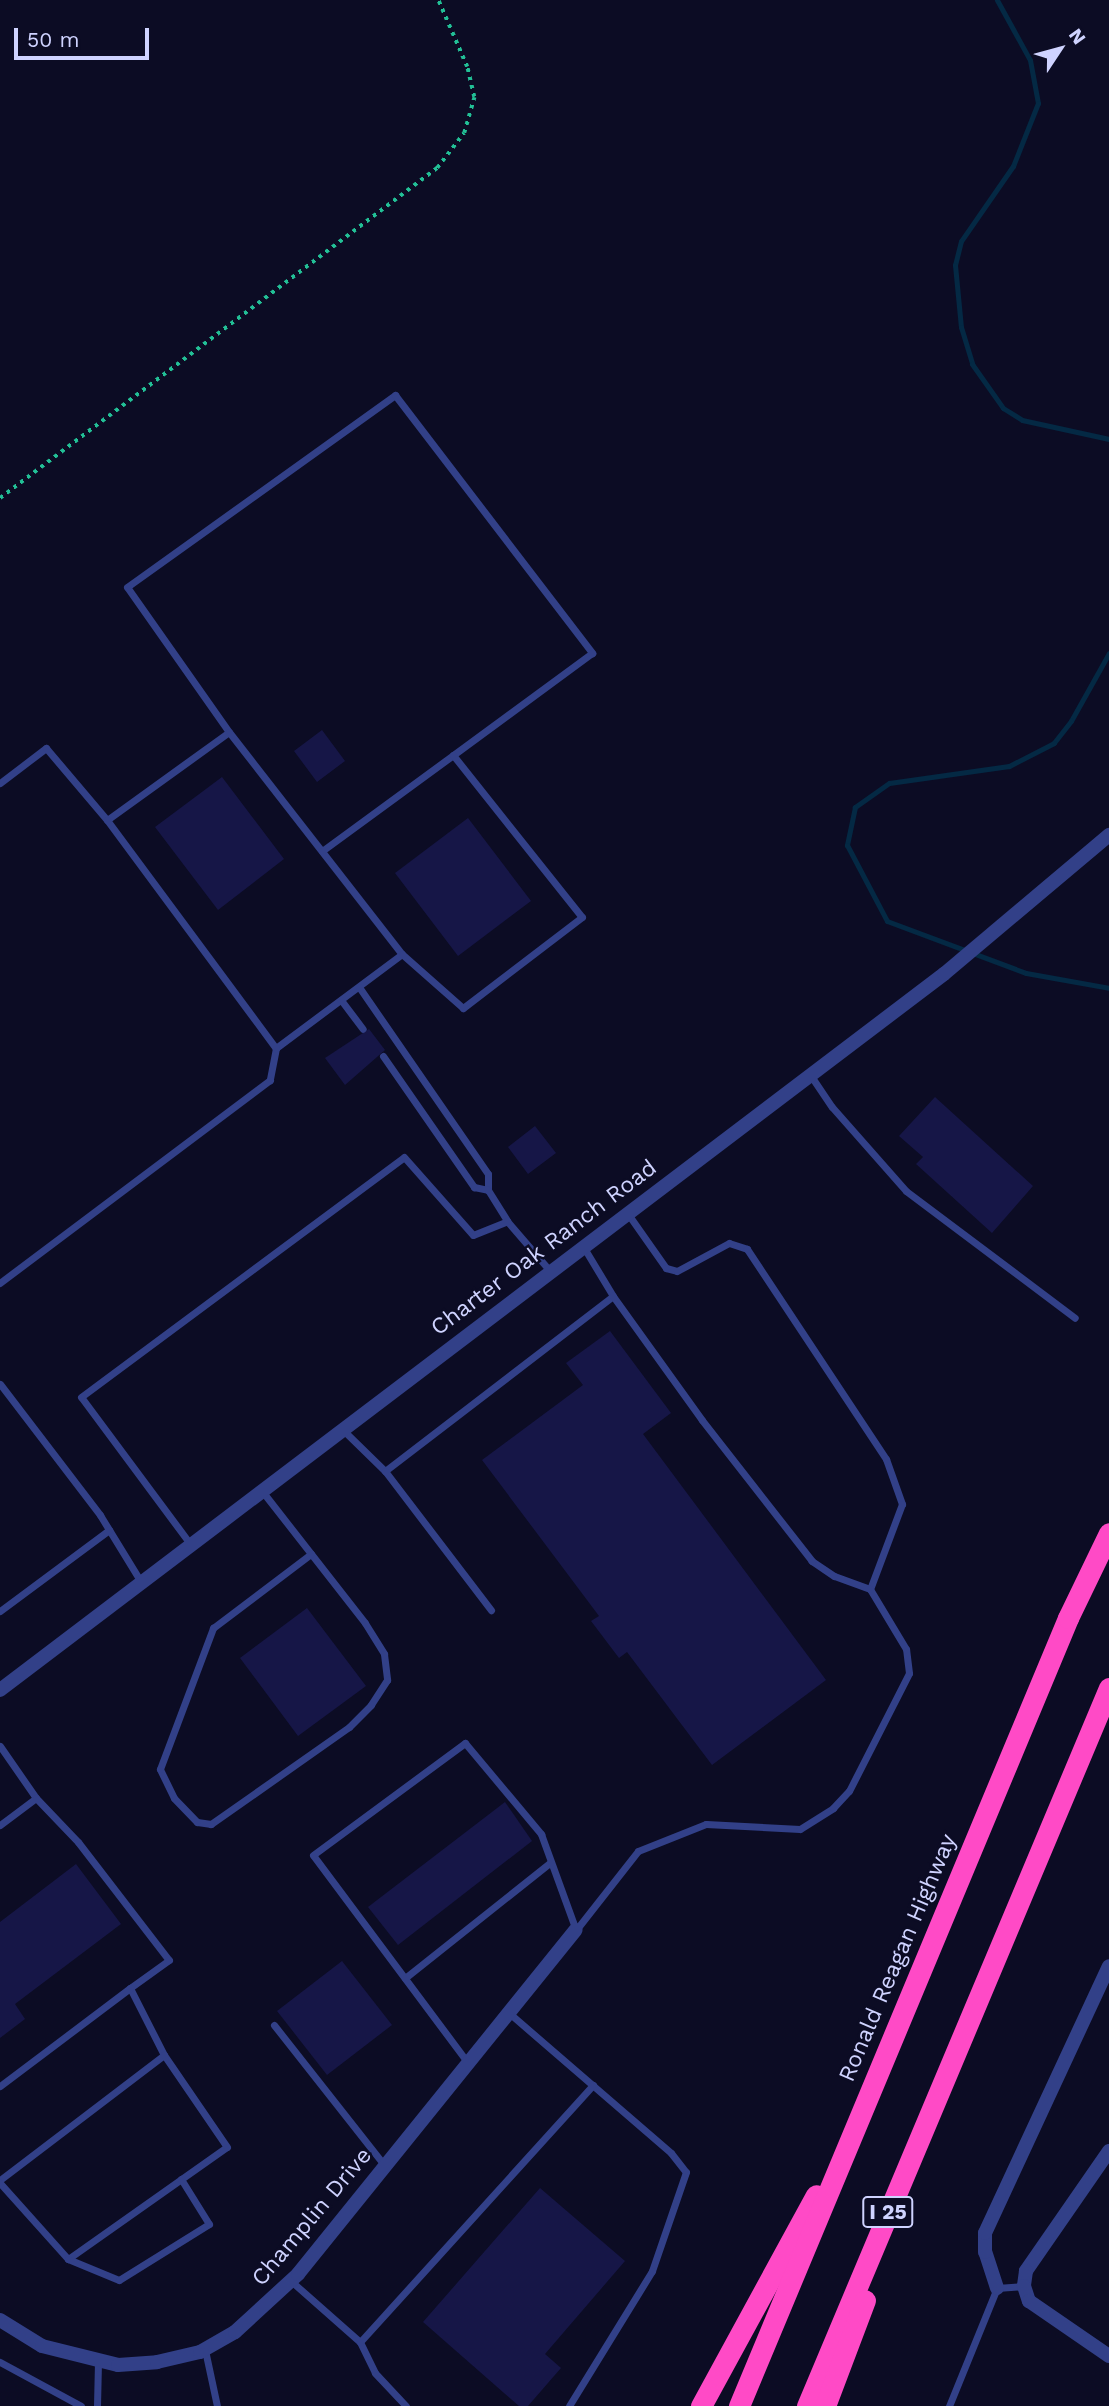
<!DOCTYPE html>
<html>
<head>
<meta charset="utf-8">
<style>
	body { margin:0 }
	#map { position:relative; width:1109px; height:2406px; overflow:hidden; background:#0c0c24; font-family:"Work Sans",sans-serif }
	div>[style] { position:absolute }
	.stream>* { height:5px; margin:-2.5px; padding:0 2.5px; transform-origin:2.5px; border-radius:2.5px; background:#042944 }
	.building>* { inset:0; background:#161647 }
	.path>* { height:3.5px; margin-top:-1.75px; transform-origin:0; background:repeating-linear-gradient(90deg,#22c096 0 3.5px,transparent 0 8.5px) }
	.lane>* { height:7px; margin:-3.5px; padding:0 3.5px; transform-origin:3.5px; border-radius:3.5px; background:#324088 }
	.street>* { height:14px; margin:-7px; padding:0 7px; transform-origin:7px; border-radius:7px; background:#324088 }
	.highway>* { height:21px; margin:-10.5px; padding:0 10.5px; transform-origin:10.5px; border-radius:10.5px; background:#ff4ac6 }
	span { translate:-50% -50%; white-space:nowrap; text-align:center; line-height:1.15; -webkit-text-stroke:5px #0c0c24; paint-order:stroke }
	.shield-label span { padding:2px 5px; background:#0c0c24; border:2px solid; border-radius:5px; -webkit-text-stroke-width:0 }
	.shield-label { font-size:21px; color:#cfd3ff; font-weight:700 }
	.street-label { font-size:23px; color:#cfd3ff }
	.north { position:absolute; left:1025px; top:14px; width:70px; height:70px; -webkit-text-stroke:5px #0c0c24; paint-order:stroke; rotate:54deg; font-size:19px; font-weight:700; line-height:28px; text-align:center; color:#cfd3ff }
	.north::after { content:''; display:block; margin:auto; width:24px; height:32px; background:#cfd3ff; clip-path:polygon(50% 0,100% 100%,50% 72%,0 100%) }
	.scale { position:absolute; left:14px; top:28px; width:135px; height:32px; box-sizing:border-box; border:4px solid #cfd3ff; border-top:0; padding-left:9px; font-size:21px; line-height:24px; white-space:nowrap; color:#cfd3ff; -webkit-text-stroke:5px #0c0c24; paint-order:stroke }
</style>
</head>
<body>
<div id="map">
	<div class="stream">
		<div style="left:997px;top:0;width:68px;rotate:61.2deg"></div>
		<div style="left:1030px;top:60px;width:44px;rotate:79.5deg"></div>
		<div style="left:1038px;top:103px;width:68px;rotate:111.6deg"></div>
		<div style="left:1013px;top:166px;width:91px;rotate:124.7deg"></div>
		<div style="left:961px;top:241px;width:25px;rotate:104deg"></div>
		<div style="left:955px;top:265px;width:62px;rotate:84.5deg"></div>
		<div style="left:961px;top:327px;width:39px;rotate:73deg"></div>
		<div style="left:972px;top:364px;width:54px;rotate:54.8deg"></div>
		<div style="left:1003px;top:408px;width:22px;rotate:32deg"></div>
		<div style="left:1022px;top:420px;width:89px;rotate:12.3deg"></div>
		<div style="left:1109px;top:653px;width:78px;rotate:119.2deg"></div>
		<div style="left:1071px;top:721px;width:28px;rotate:128deg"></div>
		<div style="left:1054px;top:743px;width:51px;rotate:152.9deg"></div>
		<div style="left:1009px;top:766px;width:121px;rotate:171.9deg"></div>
		<div style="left:889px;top:783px;width:42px;rotate:144.8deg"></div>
		<div style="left:855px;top:807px;width:39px;rotate:102deg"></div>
		<div style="left:847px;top:845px;width:86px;rotate:62.2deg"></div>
		<div style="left:887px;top:921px;width:148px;rotate:20.5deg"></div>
		<div style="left:1026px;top:973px;width:84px;rotate:10.2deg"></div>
	</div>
	<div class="building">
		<div style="clip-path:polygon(322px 730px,345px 761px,317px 782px,294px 751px)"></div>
		<div style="clip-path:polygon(222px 777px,284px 859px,218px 910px,155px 827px)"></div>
		<div style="clip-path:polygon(468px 818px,531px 901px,458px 956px,395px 873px)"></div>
		<div style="clip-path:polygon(369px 1029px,385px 1050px,345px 1085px,325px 1058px)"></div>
		<div style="clip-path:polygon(935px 1097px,1033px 1186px,992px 1233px,916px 1164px,923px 1157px,899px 1136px)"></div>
		<div style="clip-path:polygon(535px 1126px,556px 1153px,528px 1174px,508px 1147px)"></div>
		<div style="clip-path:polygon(610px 1331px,671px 1413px,643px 1434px,826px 1680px,712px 1765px,627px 1652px,619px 1658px,591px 1621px,599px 1616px,482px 1460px,583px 1385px,566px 1363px)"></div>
		<div style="clip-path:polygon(307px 1608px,366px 1686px,298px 1736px,240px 1658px)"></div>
		<div style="clip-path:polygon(505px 1802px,532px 1841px,398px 1945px,368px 1907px)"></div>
		<div style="clip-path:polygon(76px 1864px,121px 1924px,15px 2004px,25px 2019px,0 2038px,0 1922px)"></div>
		<div style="clip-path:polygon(342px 1961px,392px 2025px,327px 2075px,277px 2011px)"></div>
		<div style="clip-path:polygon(540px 2188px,625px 2261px,545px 2354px,561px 2368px,528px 2406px,519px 2406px,423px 2322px)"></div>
	</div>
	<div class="path">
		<div style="left:0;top:498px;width:548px;rotate:-37.06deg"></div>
		<div style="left:437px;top:168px;width:44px;rotate:-52.4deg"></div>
		<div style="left:464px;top:133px;width:37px;rotate:-74deg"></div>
		<div style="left:474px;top:97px;width:31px;rotate:-103deg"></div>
		<div style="left:467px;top:67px;width:73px;rotate:-113.4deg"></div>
	</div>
	<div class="lane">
		<div style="left:229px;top:732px;width:177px;rotate:-125.1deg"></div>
		<div style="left:127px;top:587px;width:330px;rotate:-35.6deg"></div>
		<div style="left:395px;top:395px;width:325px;rotate:52.6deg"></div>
		<div style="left:592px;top:653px;width:172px;rotate:143.7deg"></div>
		<div style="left:0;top:783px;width:58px;rotate:-37.3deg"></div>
		<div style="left:46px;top:748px;width:94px;rotate:49.7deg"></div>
		<div style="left:107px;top:820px;width:150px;rotate:-35.8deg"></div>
		<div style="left:229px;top:732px;width:281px;rotate:52.1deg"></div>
		<div style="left:402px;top:954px;width:157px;rotate:143.3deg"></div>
		<div style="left:276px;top:1048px;width:33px;rotate:101deg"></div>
		<div style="left:270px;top:1080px;width:338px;rotate:143.1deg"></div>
		<div style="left:107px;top:820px;width:284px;rotate:53.5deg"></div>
		<div style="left:322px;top:851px;width:162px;rotate:-36.2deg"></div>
		<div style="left:453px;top:755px;width:207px;rotate:51.5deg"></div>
		<div style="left:582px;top:917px;width:150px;rotate:142.6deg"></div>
		<div style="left:463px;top:1008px;width:81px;rotate:-138.5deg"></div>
		<div style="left:359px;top:987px;width:227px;rotate:55.4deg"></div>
		<div style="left:488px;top:1174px;width:16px;rotate:90deg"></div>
		<div style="left:488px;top:1190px;width:36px;rotate:58deg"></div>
		<div style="left:507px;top:1221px;width:67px;rotate:49.2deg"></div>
		<div style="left:341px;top:1000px;width:36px;rotate:53deg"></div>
		<div style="left:383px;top:1056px;width:160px;rotate:55.2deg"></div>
		<div style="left:474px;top:1187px;width:14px;rotate:12deg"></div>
		<div style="left:811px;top:1076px;width:37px;rotate:56deg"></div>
		<div style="left:832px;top:1107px;width:112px;rotate:48.6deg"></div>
		<div style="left:906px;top:1191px;width:211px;rotate:36.9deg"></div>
		<div style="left:628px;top:1214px;width:66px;rotate:54.9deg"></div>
		<div style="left:666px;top:1268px;width:11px;rotate:15deg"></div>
		<div style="left:677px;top:1271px;width:59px;rotate:-28.3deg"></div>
		<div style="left:729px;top:1243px;width:19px;rotate:18deg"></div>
		<div style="left:747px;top:1249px;width:252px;rotate:56.5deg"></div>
		<div style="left:886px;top:1459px;width:48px;rotate:70.4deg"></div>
		<div style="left:902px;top:1504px;width:91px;rotate:110.6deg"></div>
		<div style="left:0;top:1384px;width:165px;rotate:52.6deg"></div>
		<div style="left:100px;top:1515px;width:79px;rotate:58.5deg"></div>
		<div style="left:343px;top:1430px;width:59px;rotate:44.3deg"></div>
		<div style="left:385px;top:1471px;width:287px;rotate:-37.5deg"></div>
		<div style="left:613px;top:1296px;width:56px;rotate:-121.1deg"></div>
		<div style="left:385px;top:1471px;width:175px;rotate:52.7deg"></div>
		<div style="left:262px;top:1491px;width:167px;rotate:52deg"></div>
		<div style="left:365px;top:1623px;width:36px;rotate:58deg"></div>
		<div style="left:384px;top:1654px;width:26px;rotate:83deg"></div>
		<div style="left:387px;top:1680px;width:30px;rotate:123deg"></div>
		<div style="left:371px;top:1705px;width:31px;rotate:135deg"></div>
		<div style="left:349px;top:1727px;width:169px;rotate:144.9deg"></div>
		<div style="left:211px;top:1824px;width:14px;rotate:-172deg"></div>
		<div style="left:197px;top:1822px;width:33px;rotate:-134deg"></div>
		<div style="left:174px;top:1798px;width:32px;rotate:-116deg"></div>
		<div style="left:160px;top:1769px;width:151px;rotate:-69.4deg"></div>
		<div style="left:213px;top:1628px;width:123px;rotate:-37.1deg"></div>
		<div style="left:191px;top:1545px;width:184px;rotate:-126.6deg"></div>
		<div style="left:81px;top:1397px;width:402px;rotate:-36.6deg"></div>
		<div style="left:404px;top:1157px;width:104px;rotate:48.5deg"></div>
		<div style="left:473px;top:1235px;width:37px;rotate:-22deg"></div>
		<div style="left:0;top:1611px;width:136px;rotate:-36.6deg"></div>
		<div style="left:0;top:1746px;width:63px;rotate:55.3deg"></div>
		<div style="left:0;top:1825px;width:45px;rotate:-36.9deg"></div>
		<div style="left:36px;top:1798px;width:61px;rotate:46.3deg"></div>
		<div style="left:78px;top:1842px;width:149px;rotate:52.4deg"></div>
		<div style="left:169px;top:1960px;width:48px;rotate:144.3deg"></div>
		<div style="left:130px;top:1988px;width:75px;rotate:63.1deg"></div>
		<div style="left:164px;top:2055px;width:206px;rotate:142.7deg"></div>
		<div style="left:576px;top:1930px;width:100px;rotate:-51.9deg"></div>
		<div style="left:638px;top:1851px;width:73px;rotate:-21.7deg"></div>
		<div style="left:706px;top:1824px;width:94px;rotate:3deg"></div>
		<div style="left:800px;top:1829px;width:39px;rotate:-32deg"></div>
		<div style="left:833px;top:1808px;width:23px;rotate:-47deg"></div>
		<div style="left:849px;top:1791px;width:132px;rotate:-63deg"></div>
		<div style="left:909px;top:1673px;width:24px;rotate:-97deg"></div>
		<div style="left:906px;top:1649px;width:70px;rotate:-121deg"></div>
		<div style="left:870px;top:1589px;width:38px;rotate:-160deg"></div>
		<div style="left:834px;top:1576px;width:27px;rotate:-146deg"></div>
		<div style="left:812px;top:1561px;width:179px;rotate:-128deg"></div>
		<div style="left:702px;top:1420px;width:153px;rotate:-125.7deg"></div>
		<div style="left:405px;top:1978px;width:186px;rotate:-38.5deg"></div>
		<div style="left:509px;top:2013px;width:214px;rotate:40.8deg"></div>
		<div style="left:671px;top:2153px;width:24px;rotate:52deg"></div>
		<div style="left:686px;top:2172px;width:105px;rotate:109deg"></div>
		<div style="left:652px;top:2271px;width:158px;rotate:121.6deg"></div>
		<div style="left:274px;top:2025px;width:179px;rotate:51.8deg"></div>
		<div style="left:468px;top:2063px;width:259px;rotate:-126.7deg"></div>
		<div style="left:313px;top:1855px;width:189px;rotate:-36.4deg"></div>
		<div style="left:465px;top:1743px;width:119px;rotate:50.1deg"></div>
		<div style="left:541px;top:1834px;width:102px;rotate:70deg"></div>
		<div style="left:0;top:2086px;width:163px;rotate:-37deg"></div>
		<div style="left:0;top:2183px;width:102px;rotate:48.2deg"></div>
		<div style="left:68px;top:2259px;width:194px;rotate:-35.2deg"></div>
		<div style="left:227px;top:2147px;width:112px;rotate:-124.4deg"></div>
		<div style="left:68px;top:2259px;width:55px;rotate:22.4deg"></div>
		<div style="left:119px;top:2280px;width:106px;rotate:-31.9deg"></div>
		<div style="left:209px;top:2224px;width:53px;rotate:-121.9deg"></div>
		<div style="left:291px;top:2281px;width:92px;rotate:41.5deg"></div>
		<div style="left:360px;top:2342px;width:34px;rotate:64deg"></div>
		<div style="left:375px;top:2373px;width:45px;rotate:46.8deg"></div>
		<div style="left:360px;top:2342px;width:347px;rotate:-47.8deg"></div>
		<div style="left:205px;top:2350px;width:57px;rotate:77.9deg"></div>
		<div style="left:0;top:2362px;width:92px;rotate:28.5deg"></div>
		<div style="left:97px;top:2406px;width:44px;rotate:-88.7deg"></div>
		<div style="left:949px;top:2406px;width:127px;rotate:-67.9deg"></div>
		<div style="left:997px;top:2288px;width:27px;rotate:-4deg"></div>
	</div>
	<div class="street">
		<div style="left:0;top:1690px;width:1185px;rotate:-37.18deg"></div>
		<div style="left:944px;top:974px;width:216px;rotate:-40.1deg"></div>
		<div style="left:1109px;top:2151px;width:146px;rotate:124.7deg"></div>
		<div style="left:1026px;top:2271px;width:15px;rotate:98deg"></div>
		<div style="left:1024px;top:2286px;width:16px;rotate:72deg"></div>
		<div style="left:1029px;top:2301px;width:97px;rotate:34.5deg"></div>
		<div style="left:997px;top:2288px;width:38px;rotate:-108deg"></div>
		<div style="left:985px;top:2252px;width:19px;rotate:-90deg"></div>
		<div style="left:985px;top:2233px;width:294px;rotate:-65.1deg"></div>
		<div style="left:0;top:2320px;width:49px;rotate:31.8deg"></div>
		<div style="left:42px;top:2346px;width:78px;rotate:14deg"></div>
		<div style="left:118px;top:2365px;width:39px;rotate:-4deg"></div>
		<div style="left:157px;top:2362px;width:44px;rotate:-13.1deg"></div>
		<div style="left:200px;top:2352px;width:40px;rotate:-29.7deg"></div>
		<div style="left:235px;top:2332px;width:86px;rotate:-42.6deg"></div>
		<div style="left:298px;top:2274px;width:442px;rotate:-51.1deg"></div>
	</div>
	<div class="highway">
		<div style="left:701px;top:2406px;width:240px;rotate:-61.4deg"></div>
		<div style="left:739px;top:2406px;width:854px;rotate:-67.34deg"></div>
		<div style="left:1068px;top:1618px;width:94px;rotate:-64.2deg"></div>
		<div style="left:807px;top:2406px;width:779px;rotate:-67.19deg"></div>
		<div style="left:825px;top:2406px;width:113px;rotate:-69.3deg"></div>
	</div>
	<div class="shield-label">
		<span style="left:888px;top:2212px">I 25</span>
	</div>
	<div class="street-label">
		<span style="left:544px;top:1248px;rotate:-37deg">Charter Oak Ranch Road</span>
		<span style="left:898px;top:1958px;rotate:-67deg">Ronald Reagan Highway</span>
		<span style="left:312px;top:2217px;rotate:-50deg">Champlin Drive</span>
	</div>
	<div class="north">N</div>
	<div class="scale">50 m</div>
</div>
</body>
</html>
